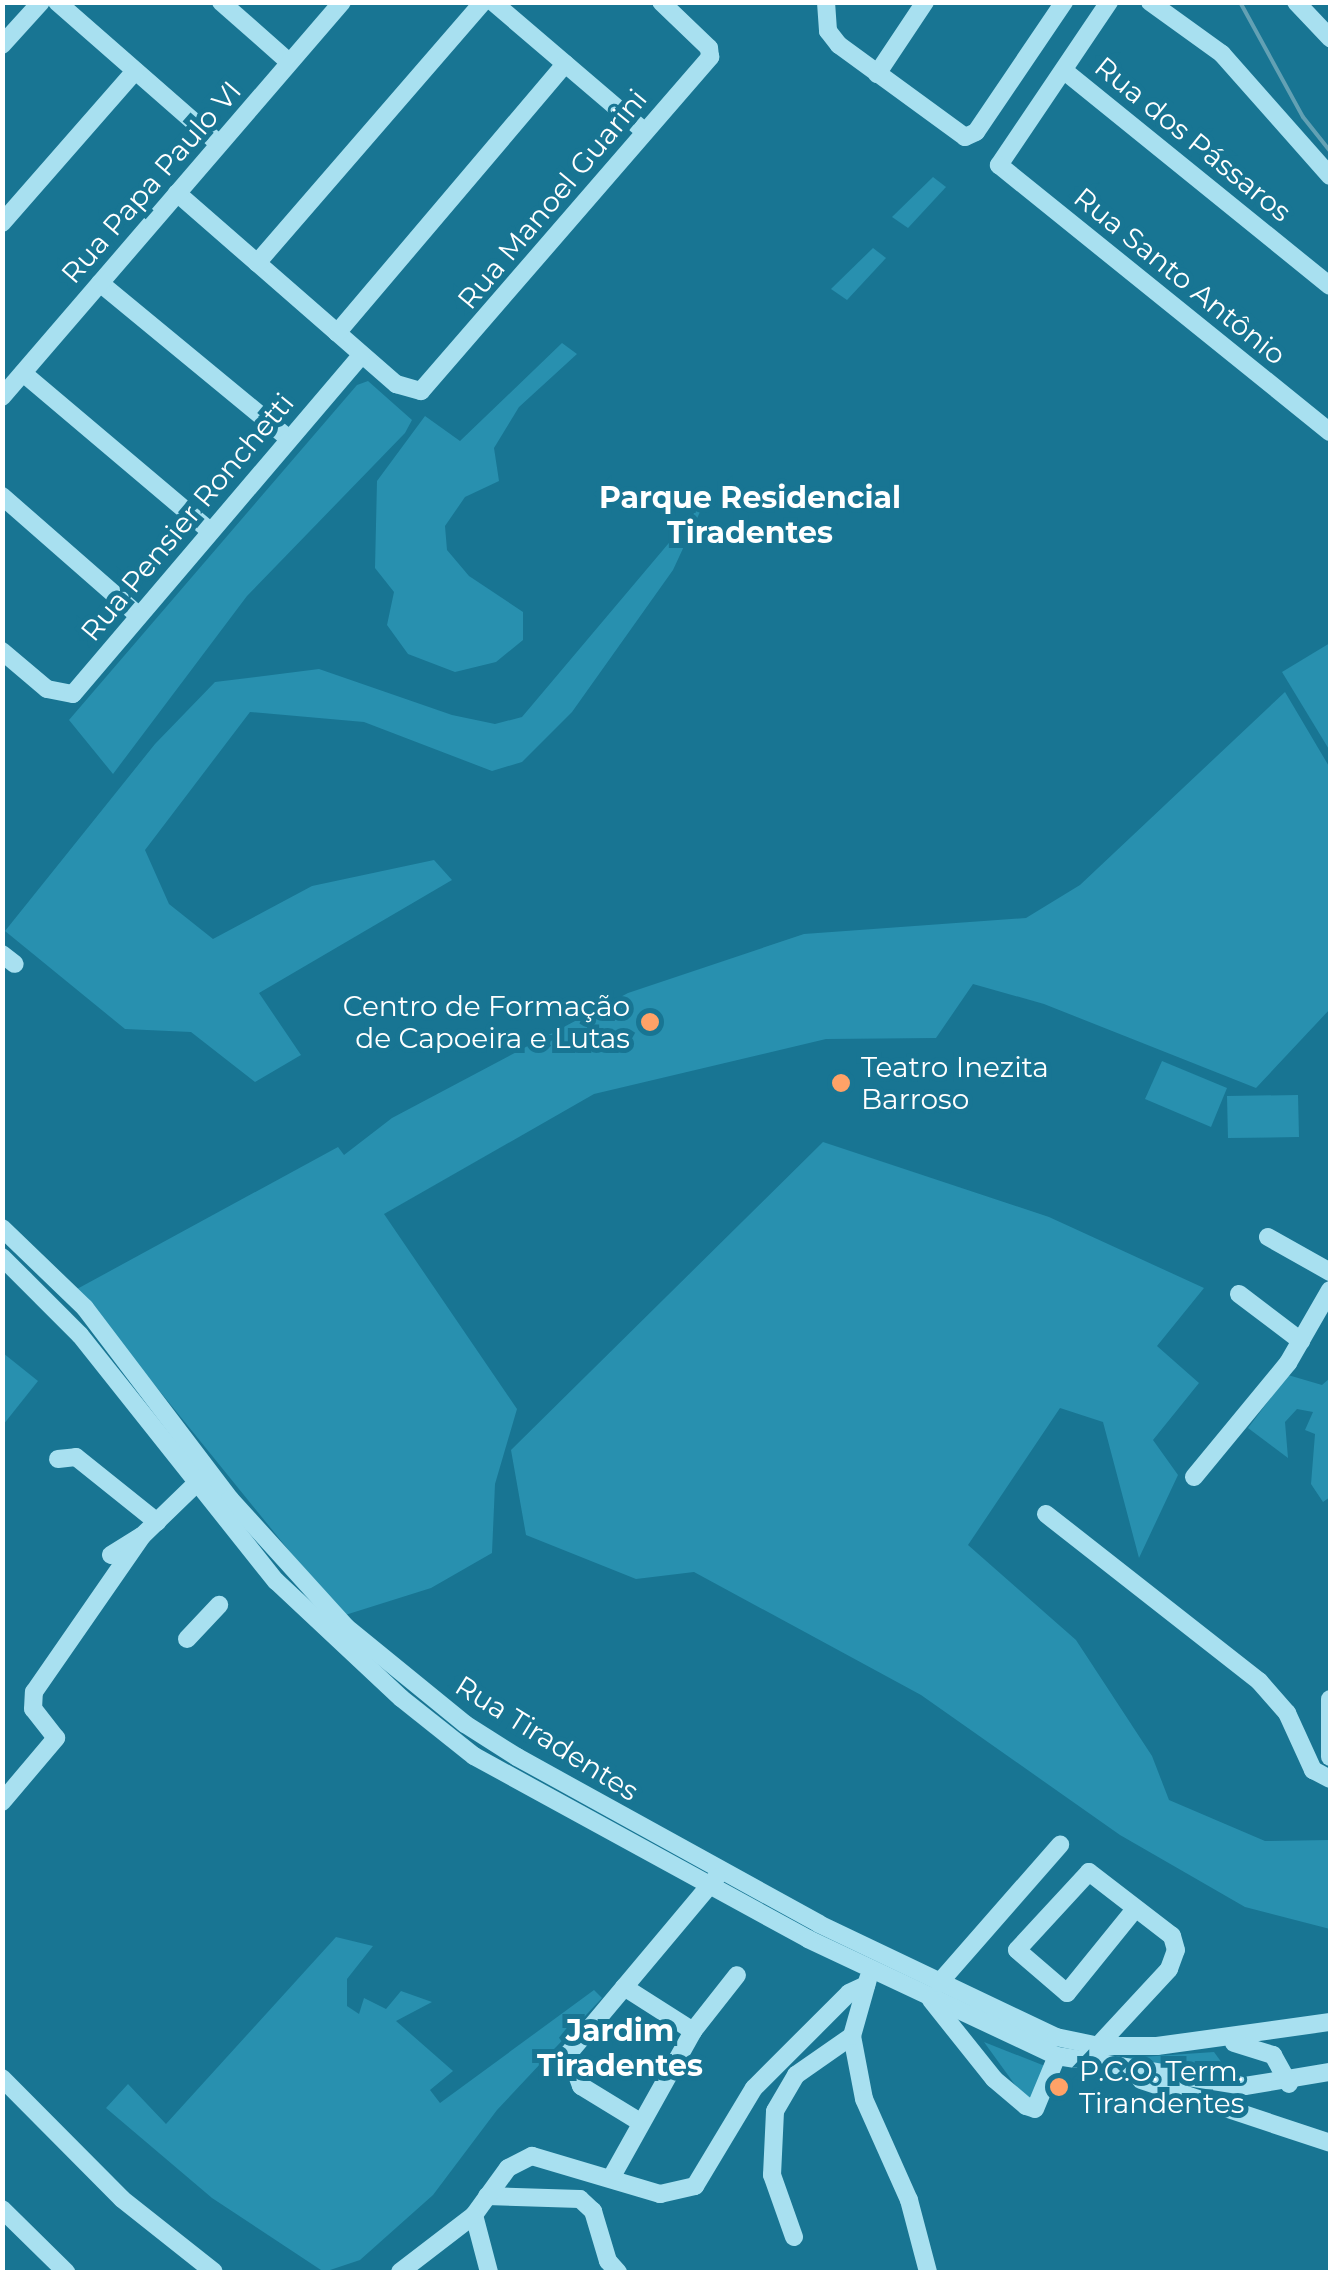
<!DOCTYPE html>
<html>
<head>
<meta charset="utf-8">
<style>
	body { margin:0 }
	#map { position:relative; width:1333px; height:2275px; overflow:hidden; background:#187593; font-family:Montserrat,sans-serif }
	div>[style] { position:absolute }
	.green>* { inset:0; background:#2890af }
	.stream>* { height:4px; margin:-2px; padding:0 2px; transform-origin:2px; border-radius:2px; background:#63a1b4 }
	.minor>* { height:18px; margin:-9px; padding:0 9px; transform-origin:9px; border-radius:9px; background:#a8e0f0 }
	.dots>* { width:28px; height:28px; translate:-50% -50%; box-sizing:border-box; border:5px solid #187593; border-radius:50% }
	span { translate:-50% -50%; white-space:nowrap; text-align:center; line-height:1.15; -webkit-text-stroke:10px #187593; paint-order:stroke }
	.street-label { font-size:28px; color:#fff }
	.poi-label { font-size:28px; color:#fff }
	.right { translate:-100% -50%; text-align:right }
	.left { translate:0 -50%; text-align:left }
	.neighbourhood-label { font-size:30px; color:#fff; font-weight:700 }
	.frame { position:absolute; inset:0; border:5px solid #fff; pointer-events:none }
</style>
</head>
<body>
<div id="map">
	<div class="green">
		<div style="clip-path:polygon(933px 177px,946px 187px,908px 228px,892px 217px)"></div>
		<div style="clip-path:polygon(873px 248px,886px 258px,847px 300px,831px 289px)"></div>
		<div style="clip-path:polygon(562px 343px,577px 354px,519px 407px,494px 448px,499px 481px,465px 497px,445px 526px,447px 550px,469px 576px,523px 612px,523px 640px,496px 662px,455px 672px,408px 654px,387px 625px,394px 592px,375px 568px,377px 481px,425px 416px,460px 441px)"></div>
		<div style="clip-path:polygon(368px 381px,412px 420px,405px 433px,247px 596px,113px 774px,69px 720px,357px 385px)"></div>
		<div style="clip-path:polygon(706px 499px,673px 570px,572px 712px,522px 762px,492px 771px,364px 722px,250px 712px,145px 850px,169px 904px,213px 939px,312px 886px,434px 860px,452px 880px,259px 993px,301px 1055px,255px 1082px,191px 1032px,125px 1029px,5px 931px,155px 744px,215px 682px,319px 669px,452px 715px,495px 724px,522px 717px)"></div>
		<div style="clip-path:polygon(1330px 643px,1330px 751px,1282px 672px)"></div>
		<div style="clip-path:polygon(1285px 692px,1330px 768px,1330px 1009px,1256px 1088px,1044px 1004px,973px 984px,936px 1038px,826px 1039px,594px 1094px,384px 1214px,517px 1409px,495px 1484px,492px 1553px,431px 1588px,342px 1616px,77px 1289px,338px 1147px,344px 1155px,392px 1118px,628px 993px,804px 934px,1026px 918px,1080px 885px)"></div>
		<div style="clip-path:polygon(1162px 1061px,1227px 1088px,1211px 1127px,1145px 1099px)"></div>
		<div style="clip-path:polygon(1298px 1095px,1299px 1137px,1228px 1138px,1227px 1096px)"></div>
		<div style="clip-path:polygon(823px 1142px,1049px 1217px,1204px 1288px,1157px 1346px,1199px 1383px,1153px 1440px,1178px 1475px,1139px 1558px,1103px 1422px,1060px 1408px,968px 1545px,1076px 1640px,1152px 1756px,1169px 1800px,1265px 1841px,1330px 1840px,1330px 1929px,1245px 1907px,1120px 1835px,921px 1695px,694px 1572px,636px 1579px,526px 1535px,511px 1450px)"></div>
		<div style="clip-path:polygon(3px 1353px,38px 1381px,3px 1425px)"></div>
		<div style="clip-path:polygon(1288px 1375px,1322px 1385px,1330px 1378px,1330px 1497px,1323px 1502px,1311px 1484px,1315px 1434px,1305px 1430px,1313px 1412px,1297px 1409px,1285px 1422px,1288px 1458px,1248px 1428px)"></div>
		<div style="clip-path:polygon(336px 1937px,373px 1946px,347px 1979px,347px 2006px,359px 2014px,364px 1998px,386px 2009px,401px 1991px,432px 2002px,396px 2021px,453px 2071px,430px 2090px,440px 2103px,594px 1990px,602px 1998px,497px 2110px,433px 2195px,360px 2260px,324px 2272px,212px 2198px,106px 2108px,128px 2084px,166px 2124px)"></div>
		<div style="clip-path:polygon(984px 2042px,1050px 2068px,1031px 2107px)"></div>
		<div style="clip-path:polygon(1214px 2052px,1230px 2074px,1112px 2059px)"></div>
	</div>
	<div class="stream">
		<div style="left:1240px;top:2px;width:131px;rotate:61.3deg"></div>
		<div style="left:1303px;top:117px;width:43px;rotate:51.5deg"></div>
	</div>
	<div class="minor">
		<div style="left:57px;top:2px;width:215px;rotate:41.2deg"></div>
		<div style="left:221px;top:2px;width:91px;rotate:41.4deg"></div>
		<div style="left:493px;top:2px;width:199px;rotate:40.5deg"></div>
		<div style="left:826px;top:2px;width:29px;rotate:86deg"></div>
		<div style="left:828px;top:31px;width:18px;rotate:52deg"></div>
		<div style="left:839px;top:45px;width:156px;rotate:36.1deg"></div>
		<div style="left:965px;top:137px;width:12px;rotate:-24deg"></div>
		<div style="left:976px;top:132px;width:157px;rotate:-55.9deg"></div>
		<div style="left:1109px;top:2px;width:197px;rotate:124deg"></div>
		<div style="left:999px;top:165px;width:425px;rotate:38.9deg"></div>
		<div style="left:1150px;top:2px;width:89px;rotate:35.8deg"></div>
		<div style="left:1222px;top:54px;width:163px;rotate:48.5deg"></div>
		<div style="left:1296px;top:2px;width:50px;rotate:46.6deg"></div>
		<div style="left:2px;top:45px;width:58px;rotate:-47.8deg"></div>
		<div style="left:1067px;top:73px;width:338px;rotate:39deg"></div>
		<div style="left:877px;top:74px;width:87px;rotate:-56.3deg"></div>
		<div style="left:177px;top:193px;width:291px;rotate:41.1deg"></div>
		<div style="left:396px;top:384px;width:26px;rotate:16deg"></div>
		<div style="left:421px;top:391px;width:442px;rotate:-49.1deg"></div>
		<div style="left:710px;top:57px;width:9px;rotate:-96deg"></div>
		<div style="left:709px;top:48px;width:66px;rotate:-136.2deg"></div>
		<div style="left:2px;top:223px;width:202px;rotate:-48.8deg"></div>
		<div style="left:257px;top:263px;width:345px;rotate:-49.1deg"></div>
		<div style="left:100px;top:283px;width:245px;rotate:39.5deg"></div>
		<div style="left:337px;top:333px;width:353px;rotate:-49.7deg"></div>
		<div style="left:23px;top:373px;width:245px;rotate:40.2deg"></div>
		<div style="left:2px;top:397px;width:521px;rotate:-49.28deg"></div>
		<div style="left:2px;top:496px;width:182px;rotate:41.2deg"></div>
		<div style="left:2px;top:651px;width:59px;rotate:40.2deg"></div>
		<div style="left:47px;top:689px;width:26px;rotate:11deg"></div>
		<div style="left:73px;top:694px;width:445px;rotate:-49.6deg"></div>
		<div style="left:2px;top:954px;width:16px;rotate:38deg"></div>
		<div style="left:2px;top:1228px;width:115px;rotate:43.9deg"></div>
		<div style="left:85px;top:1308px;width:240px;rotate:52.8deg"></div>
		<div style="left:230px;top:1499px;width:173px;rotate:47.8deg"></div>
		<div style="left:346px;top:1627px;width:154px;rotate:39.2deg"></div>
		<div style="left:465px;top:1724px;width:62px;rotate:32.4deg"></div>
		<div style="left:517px;top:1757px;width:345px;rotate:28.9deg"></div>
		<div style="left:819px;top:1924px;width:263px;rotate:25.5deg"></div>
		<div style="left:1056px;top:2037px;width:44px;rotate:11.8deg"></div>
		<div style="left:1099px;top:2046px;width:58px"></div>
		<div style="left:1157px;top:2046px;width:175px;rotate:-7.9deg"></div>
		<div style="left:1268px;top:1237px;width:71px;rotate:29.4deg"></div>
		<div style="left:2px;top:1257px;width:110px;rotate:45deg"></div>
		<div style="left:80px;top:1335px;width:315px;rotate:51.5deg"></div>
		<div style="left:276px;top:1581px;width:171px;rotate:43.1deg"></div>
		<div style="left:401px;top:1698px;width:93px;rotate:38.5deg"></div>
		<div style="left:474px;top:1756px;width:381px;rotate:28.7deg"></div>
		<div style="left:808px;top:1939px;width:275px;rotate:25.2deg"></div>
		<div style="left:1057px;top:2056px;width:190px;rotate:9.1deg"></div>
		<div style="left:1245px;top:2086px;width:86px;rotate:-9.4deg"></div>
		<div style="left:1239px;top:1294px;width:78px;rotate:37.2deg"></div>
		<div style="left:58px;top:1459px;width:18px;rotate:-6deg"></div>
		<div style="left:76px;top:1457px;width:104px;rotate:38.7deg"></div>
		<div style="left:1194px;top:1477px;width:148px;rotate:-50.5deg"></div>
		<div style="left:1288px;top:1363px;width:84px;rotate:-60.1deg"></div>
		<div style="left:1046px;top:1514px;width:271px;rotate:38.1deg"></div>
		<div style="left:1259px;top:1681px;width:43px;rotate:48.8deg"></div>
		<div style="left:1287px;top:1713px;width:63px;rotate:65.5deg"></div>
		<div style="left:1313px;top:1770px;width:19px;rotate:28deg"></div>
		<div style="left:111px;top:1555px;width:36px;rotate:-32deg"></div>
		<div style="left:142px;top:1536px;width:88px;rotate:-44.1deg"></div>
		<div style="left:187px;top:1639px;width:47px;rotate:-46.7deg"></div>
		<div style="left:1330px;top:1699px;width:58px;rotate:90deg"></div>
		<div style="left:2px;top:1802px;width:84px;rotate:-49.8deg"></div>
		<div style="left:56px;top:1738px;width:37px;rotate:-128deg"></div>
		<div style="left:33px;top:1709px;width:17px;rotate:-87deg"></div>
		<div style="left:34px;top:1692px;width:190px;rotate:-55.3deg"></div>
		<div style="left:939px;top:1983px;width:184px;rotate:-48.8deg"></div>
		<div style="left:624px;top:1987px;width:82px;rotate:32.5deg"></div>
		<div style="left:931px;top:2000px;width:101px;rotate:51.4deg"></div>
		<div style="left:994px;top:2079px;width:42px;rotate:40.2deg"></div>
		<div style="left:1026px;top:2106px;width:9px;rotate:18deg"></div>
		<div style="left:1035px;top:2109px;width:57px;rotate:-67.5deg"></div>
		<div style="left:852px;top:2036px;width:64px;rotate:79.2deg"></div>
		<div style="left:864px;top:2099px;width:111px;rotate:66deg"></div>
		<div style="left:909px;top:2200px;width:74px;rotate:75.2deg"></div>
		<div style="left:1234px;top:2043px;width:41px;rotate:17.1deg"></div>
		<div style="left:1273px;top:2055px;width:33px;rotate:61deg"></div>
		<div style="left:1095px;top:2049px;width:109px;rotate:-47.2deg"></div>
		<div style="left:1169px;top:1969px;width:20px;rotate:-70deg"></div>
		<div style="left:1176px;top:1950px;width:15px;rotate:-106deg"></div>
		<div style="left:1172px;top:1936px;width:105px;rotate:-142.4deg"></div>
		<div style="left:1089px;top:1872px;width:106px;rotate:132.7deg"></div>
		<div style="left:1017px;top:1950px;width:66px;rotate:40.7deg"></div>
		<div style="left:1067px;top:1993px;width:108px;rotate:-51deg"></div>
		<div style="left:2px;top:2078px;width:170px;rotate:45.2deg"></div>
		<div style="left:122px;top:2199px;width:117px;rotate:38.4deg"></div>
		<div style="left:1141px;top:2080px;width:199px;rotate:18.4deg"></div>
		<div style="left:640px;top:2122px;width:69px;rotate:-148.6deg"></div>
		<div style="left:581px;top:2086px;width:35px;rotate:-110deg"></div>
		<div style="left:569px;top:2053px;width:229px;rotate:-50deg"></div>
		<div style="left:611px;top:2178px;width:168px;rotate:-60.8deg"></div>
		<div style="left:693px;top:2031px;width:71px;rotate:-51.8deg"></div>
		<div style="left:487px;top:2196px;width:93px;rotate:1.8deg"></div>
		<div style="left:580px;top:2199px;width:18px;rotate:43deg"></div>
		<div style="left:593px;top:2211px;width:52px;rotate:73.3deg"></div>
		<div style="left:608px;top:2261px;width:15px;rotate:48deg"></div>
		<div style="left:2px;top:2209px;width:90px;rotate:44.5deg"></div>
		<div style="left:474px;top:2215px;width:59px;rotate:75.3deg"></div>
		<div style="left:794px;top:2237px;width:66px;rotate:-109.5deg"></div>
		<div style="left:772px;top:2175px;width:64px;rotate:-87.3deg"></div>
		<div style="left:775px;top:2111px;width:42px;rotate:-59.7deg"></div>
		<div style="left:796px;top:2075px;width:68px;rotate:-34.9deg"></div>
		<div style="left:852px;top:2036px;width:59px;rotate:-74.3deg"></div>
		<div style="left:400px;top:2272px;width:93px;rotate:-37.6deg"></div>
		<div style="left:474px;top:2215px;width:58px;rotate:-54.1deg"></div>
		<div style="left:508px;top:2168px;width:27px;rotate:-27deg"></div>
		<div style="left:532px;top:2156px;width:134px;rotate:16.5deg"></div>
		<div style="left:660px;top:2194px;width:36px;rotate:-13deg"></div>
		<div style="left:695px;top:2186px;width:114px;rotate:-59deg"></div>
		<div style="left:754px;top:2088px;width:134px;rotate:-45deg"></div>
		<div style="left:849px;top:1993px;width:19px;rotate:-25deg"></div>
	</div>
	<div class="dots">
		<div style="left:650px;top:1022px;background:#ffa267"></div>
		<div style="left:841px;top:1083px;background:#ffa267"></div>
		<div style="left:1059px;top:2087px;background:#ffa267"></div>
	</div>
	<div class="street-label">
		<span style="left:1193px;top:139px;rotate:39deg">Rua dos Pássaros</span>
		<span style="left:151px;top:182px;rotate:-49deg">Rua Papa Paulo VI</span>
		<span style="left:552px;top:199px;rotate:-50deg">Rua Manoel Guarini</span>
		<span style="left:1180px;top:276px;rotate:39deg">Rua Santo Antônio</span>
		<span style="left:187px;top:517px;rotate:-50deg">Rua Pensier Ronchetti</span>
		<span style="left:547px;top:1738px;rotate:32deg">Rua Tiradentes</span>
	</div>
	<div class="poi-label">
		<span class="right" style="left:630px;top:1022px">Centro de Formação<br>de Capoeira e Lutas</span>
		<span class="left" style="left:861px;top:1083px">Teatro Inezita<br>Barroso</span>
		<span class="left" style="left:1079px;top:2087px">P.C.O. Term.<br>Tirandentes</span>
	</div>
	<div class="neighbourhood-label">
		<span style="left:750px;top:515px">Parque Residencial<br>Tiradentes</span>
		<span style="left:620px;top:2048px">Jardim<br>Tiradentes</span>
	</div>
	<div class="frame"></div>
</div>
</body>
</html>
